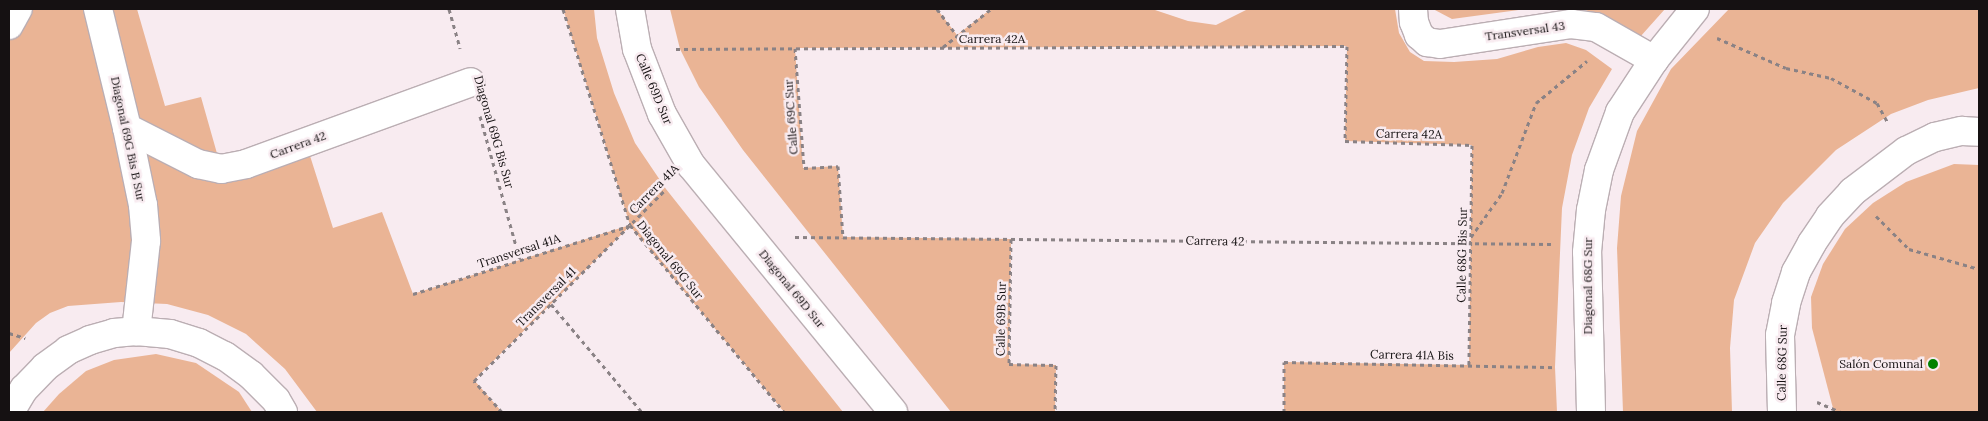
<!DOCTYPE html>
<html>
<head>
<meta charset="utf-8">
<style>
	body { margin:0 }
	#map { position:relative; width:1988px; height:421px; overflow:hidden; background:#f8ebf0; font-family:Lora,serif }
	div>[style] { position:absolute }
	.green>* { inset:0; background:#eab495 }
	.path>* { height:3px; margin-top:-1.5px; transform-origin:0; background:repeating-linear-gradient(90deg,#8a8285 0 4px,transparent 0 8px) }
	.roads { filter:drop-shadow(1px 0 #bbaeb3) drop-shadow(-1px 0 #bbaeb3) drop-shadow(0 1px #bbaeb3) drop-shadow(0 -1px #bbaeb3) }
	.minor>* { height:28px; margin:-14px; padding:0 14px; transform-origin:14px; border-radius:14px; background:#fff }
	.tertiary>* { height:28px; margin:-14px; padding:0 14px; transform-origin:14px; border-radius:14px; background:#fff }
	.dots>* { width:14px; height:14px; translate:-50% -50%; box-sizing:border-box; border:2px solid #f8ebf0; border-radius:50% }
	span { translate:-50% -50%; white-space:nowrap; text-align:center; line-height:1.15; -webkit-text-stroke:5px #f8ebf0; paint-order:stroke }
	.street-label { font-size:12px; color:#151112 }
	.poi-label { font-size:12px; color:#151112 }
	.right { translate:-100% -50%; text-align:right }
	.frame { position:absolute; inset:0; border:10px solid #151112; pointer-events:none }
</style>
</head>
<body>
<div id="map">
	<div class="green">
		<div style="clip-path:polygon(9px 9px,137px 9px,165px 106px,201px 97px,220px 164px,304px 137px,333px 228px,382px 212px,413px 294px,630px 225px,563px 9px,594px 9px,597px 38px,614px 93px,635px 143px,666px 189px,843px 412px,784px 412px,630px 226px,474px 380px,502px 412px,317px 412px,285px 369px,246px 334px,208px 315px,167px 304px,121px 302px,68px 306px,50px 313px,36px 323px,9px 353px)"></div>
		<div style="clip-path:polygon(670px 9px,937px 9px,957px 35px,991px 9px,1152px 9px,1188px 21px,1216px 25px,1248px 9px,1395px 9px,1399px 33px,1410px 52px,1424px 61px,1454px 62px,1497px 59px,1538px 47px,1566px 43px,1586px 50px,1612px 69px,1589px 108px,1572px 155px,1562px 208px,1555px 367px,1557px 412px,1284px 412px,1284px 362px,1469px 365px,1472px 145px,1345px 141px,1347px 46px,795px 48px,803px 168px,838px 166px,843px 237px,1011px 239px,1009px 364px,1056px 365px,1055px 412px,951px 412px,743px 150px,699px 87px,680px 49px)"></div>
		<div style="clip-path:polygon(1433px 9px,1526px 9px,1452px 19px)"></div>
		<div style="clip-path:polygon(1569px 9px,1665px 9px,1640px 37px,1612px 19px,1582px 9px)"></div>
		<div style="clip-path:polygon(1729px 9px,1979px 9px,1979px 88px,1928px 100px,1891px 114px,1836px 150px,1783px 203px,1755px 243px,1734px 300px,1730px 348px,1732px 412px,1623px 412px,1617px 248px,1621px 196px,1637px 131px,1671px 69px)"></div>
		<div style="clip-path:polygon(1954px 164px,1979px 165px,1979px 412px,1834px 412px,1812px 328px,1811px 297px,1823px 264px,1845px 229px,1873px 203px,1906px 182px)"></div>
		<div style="clip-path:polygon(156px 354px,196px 363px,239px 392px,252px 412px,43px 412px,59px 394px,86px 371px,114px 360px)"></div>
	</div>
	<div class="path">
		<div style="left:449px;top:9px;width:41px;rotate:74.2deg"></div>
		<div style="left:563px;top:9px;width:226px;rotate:72.8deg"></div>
		<div style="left:630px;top:225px;width:242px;rotate:50.5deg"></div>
		<div style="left:937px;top:9px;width:34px;rotate:53deg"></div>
		<div style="left:1717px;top:38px;width:75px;rotate:23.5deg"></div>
		<div style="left:1786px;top:68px;width:46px;rotate:12.5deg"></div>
		<div style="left:1831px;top:78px;width:52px;rotate:28.5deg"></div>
		<div style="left:1877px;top:103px;width:21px;rotate:61deg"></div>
		<div style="left:943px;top:47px;width:61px;rotate:-38.4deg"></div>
		<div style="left:795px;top:48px;width:120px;rotate:85.7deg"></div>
		<div style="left:804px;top:168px;width:34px;rotate:-3deg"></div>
		<div style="left:838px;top:166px;width:72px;rotate:86deg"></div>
		<div style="left:676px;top:49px;width:671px;rotate:-0.26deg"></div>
		<div style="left:1347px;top:46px;width:95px;rotate:91.2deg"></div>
		<div style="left:1345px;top:141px;width:127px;rotate:1.8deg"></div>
		<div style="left:1472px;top:145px;width:220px;rotate:90.8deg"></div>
		<div style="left:480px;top:116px;width:149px;rotate:74.5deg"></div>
		<div style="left:1876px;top:216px;width:47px;rotate:45deg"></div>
		<div style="left:1909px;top:249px;width:73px;rotate:15.9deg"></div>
		<div style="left:795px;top:237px;width:756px;rotate:0.53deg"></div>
		<div style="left:1471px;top:237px;width:54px;rotate:-54.8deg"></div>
		<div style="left:1502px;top:193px;width:96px;rotate:-69.3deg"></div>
		<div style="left:1536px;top:103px;width:66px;rotate:-39.5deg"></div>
		<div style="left:1011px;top:239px;width:125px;rotate:90.9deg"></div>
		<div style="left:1009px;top:364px;width:47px;rotate:1.2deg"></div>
		<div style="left:1056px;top:365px;width:47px;rotate:91.2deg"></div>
		<div style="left:413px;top:294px;width:226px;rotate:-17.5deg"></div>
		<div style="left:551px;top:304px;width:141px;rotate:49.9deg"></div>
		<div style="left:9px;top:333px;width:17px;rotate:17deg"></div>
		<div style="left:1817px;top:402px;width:26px;rotate:23deg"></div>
		<div style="left:502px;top:412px;width:42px;rotate:-132.1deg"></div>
		<div style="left:474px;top:381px;width:270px;rotate:-45deg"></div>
		<div style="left:1284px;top:412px;width:50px;rotate:-90deg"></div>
		<div style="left:1284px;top:362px;width:272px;rotate:1.1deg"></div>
	</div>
	<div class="roads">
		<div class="minor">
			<div style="left:98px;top:9px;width:122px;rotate:76.3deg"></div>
			<div style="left:127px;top:128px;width:79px;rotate:78.3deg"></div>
			<div style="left:143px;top:205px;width:36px;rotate:85deg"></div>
			<div style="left:146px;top:241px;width:91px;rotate:96.3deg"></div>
			<div style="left:1413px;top:9px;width:13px;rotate:86deg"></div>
			<div style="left:1414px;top:22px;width:14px;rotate:69deg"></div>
			<div style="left:1419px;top:35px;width:11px;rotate:41deg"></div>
			<div style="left:1427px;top:42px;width:13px;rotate:9deg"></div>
			<div style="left:1440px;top:44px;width:133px;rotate:-8.7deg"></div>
			<div style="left:1571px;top:24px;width:25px;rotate:7deg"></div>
			<div style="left:1596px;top:27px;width:67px;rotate:29.6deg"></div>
			<div style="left:9px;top:25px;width:18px;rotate:-61deg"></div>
			<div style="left:127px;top:128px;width:80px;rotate:26.9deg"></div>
			<div style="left:198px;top:164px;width:24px;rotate:12deg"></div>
			<div style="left:221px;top:169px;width:25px;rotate:-11deg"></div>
			<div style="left:246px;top:164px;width:239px;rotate:-20deg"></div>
			<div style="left:10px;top:412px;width:27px;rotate:-59deg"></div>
			<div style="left:24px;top:389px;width:30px;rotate:-46deg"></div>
			<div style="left:45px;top:367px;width:29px;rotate:-36deg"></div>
			<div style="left:68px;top:350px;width:24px;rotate:-24deg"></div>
			<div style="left:90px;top:340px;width:25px;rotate:-16deg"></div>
			<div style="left:114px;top:333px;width:22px;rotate:-5deg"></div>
			<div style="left:136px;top:331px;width:34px;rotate:5deg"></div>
			<div style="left:170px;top:334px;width:30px;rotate:17deg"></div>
			<div style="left:199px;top:343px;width:29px;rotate:27deg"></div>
			<div style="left:225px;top:356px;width:32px;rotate:36deg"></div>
			<div style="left:251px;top:375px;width:35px;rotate:45deg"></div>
			<div style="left:276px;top:400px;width:14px;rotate:60deg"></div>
			<div style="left:1591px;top:412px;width:160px;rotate:-91.4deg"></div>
			<div style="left:1587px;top:252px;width:42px;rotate:-84.6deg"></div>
			<div style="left:1591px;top:210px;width:41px;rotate:-78.7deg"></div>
			<div style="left:1599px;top:170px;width:62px;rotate:-70.1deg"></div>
			<div style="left:1620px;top:112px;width:62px;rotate:-56.8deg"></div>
			<div style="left:1654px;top:60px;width:65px;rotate:-51.2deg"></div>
		</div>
		<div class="tertiary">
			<div style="left:630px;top:9px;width:41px;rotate:80.1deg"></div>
			<div style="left:637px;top:49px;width:70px;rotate:69deg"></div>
			<div style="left:662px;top:114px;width:59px;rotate:60.4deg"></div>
			<div style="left:691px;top:165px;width:319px;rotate:50.7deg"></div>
			<div style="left:1782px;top:412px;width:77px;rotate:-91.5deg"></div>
			<div style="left:1780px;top:335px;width:33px;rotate:-79deg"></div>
			<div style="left:1786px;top:303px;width:33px;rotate:-72deg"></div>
			<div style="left:1796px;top:272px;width:33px;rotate:-61deg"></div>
			<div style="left:1812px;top:243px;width:32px;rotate:-56deg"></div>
			<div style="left:1830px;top:216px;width:33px;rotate:-47deg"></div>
			<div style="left:1852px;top:192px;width:68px;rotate:-37.2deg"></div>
			<div style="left:1906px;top:151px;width:32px;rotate:-26deg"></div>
			<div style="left:1935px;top:137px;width:28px;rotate:-13deg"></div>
			<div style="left:1962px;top:131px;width:17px;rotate:3deg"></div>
		</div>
	</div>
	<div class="dots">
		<div style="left:1933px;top:364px;background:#008200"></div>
	</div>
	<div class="street-label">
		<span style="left:1525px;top:31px;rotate:-8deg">Transversal 43</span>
		<span style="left:992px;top:39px">Carrera 42A</span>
		<span style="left:654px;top:89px;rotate:67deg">Calle 69D Sur</span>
		<span style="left:791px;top:117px;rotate:-94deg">Calle 69C Sur</span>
		<span style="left:494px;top:132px;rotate:74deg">Diagonal 69G Bis Sur</span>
		<span style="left:1409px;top:134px;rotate:1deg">Carrera 42A</span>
		<span style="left:128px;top:139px;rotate:78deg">Diagonal 69G Bis B Sur</span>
		<span style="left:298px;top:145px;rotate:-20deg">Carrera 42</span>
		<span style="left:654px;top:189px;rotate:-45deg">Carrera 41A</span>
		<span style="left:1215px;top:241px;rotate:1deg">Carrera 42</span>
		<span style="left:519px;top:251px;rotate:-18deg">Transversal 41A</span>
		<span style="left:1462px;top:255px;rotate:-89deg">Calle 68G Bis Sur</span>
		<span style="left:670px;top:260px;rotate:51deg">Diagonal 69G Sur</span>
		<span style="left:1588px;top:286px;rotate:-90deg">Diagonal 68G Sur</span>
		<span style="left:792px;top:289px;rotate:51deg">Diagonal 69D Sur</span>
		<span style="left:546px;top:297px;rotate:-45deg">Transversal 41</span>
		<span style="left:1001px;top:319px;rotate:-89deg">Calle 69B Sur</span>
		<span style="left:1412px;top:355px;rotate:1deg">Carrera 41A Bis</span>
		<span style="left:1782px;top:363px;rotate:-89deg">Calle 68G Sur</span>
	</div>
	<div class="poi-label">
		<span class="right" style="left:1923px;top:364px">Salón Comunal</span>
	</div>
	<div class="frame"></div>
</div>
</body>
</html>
